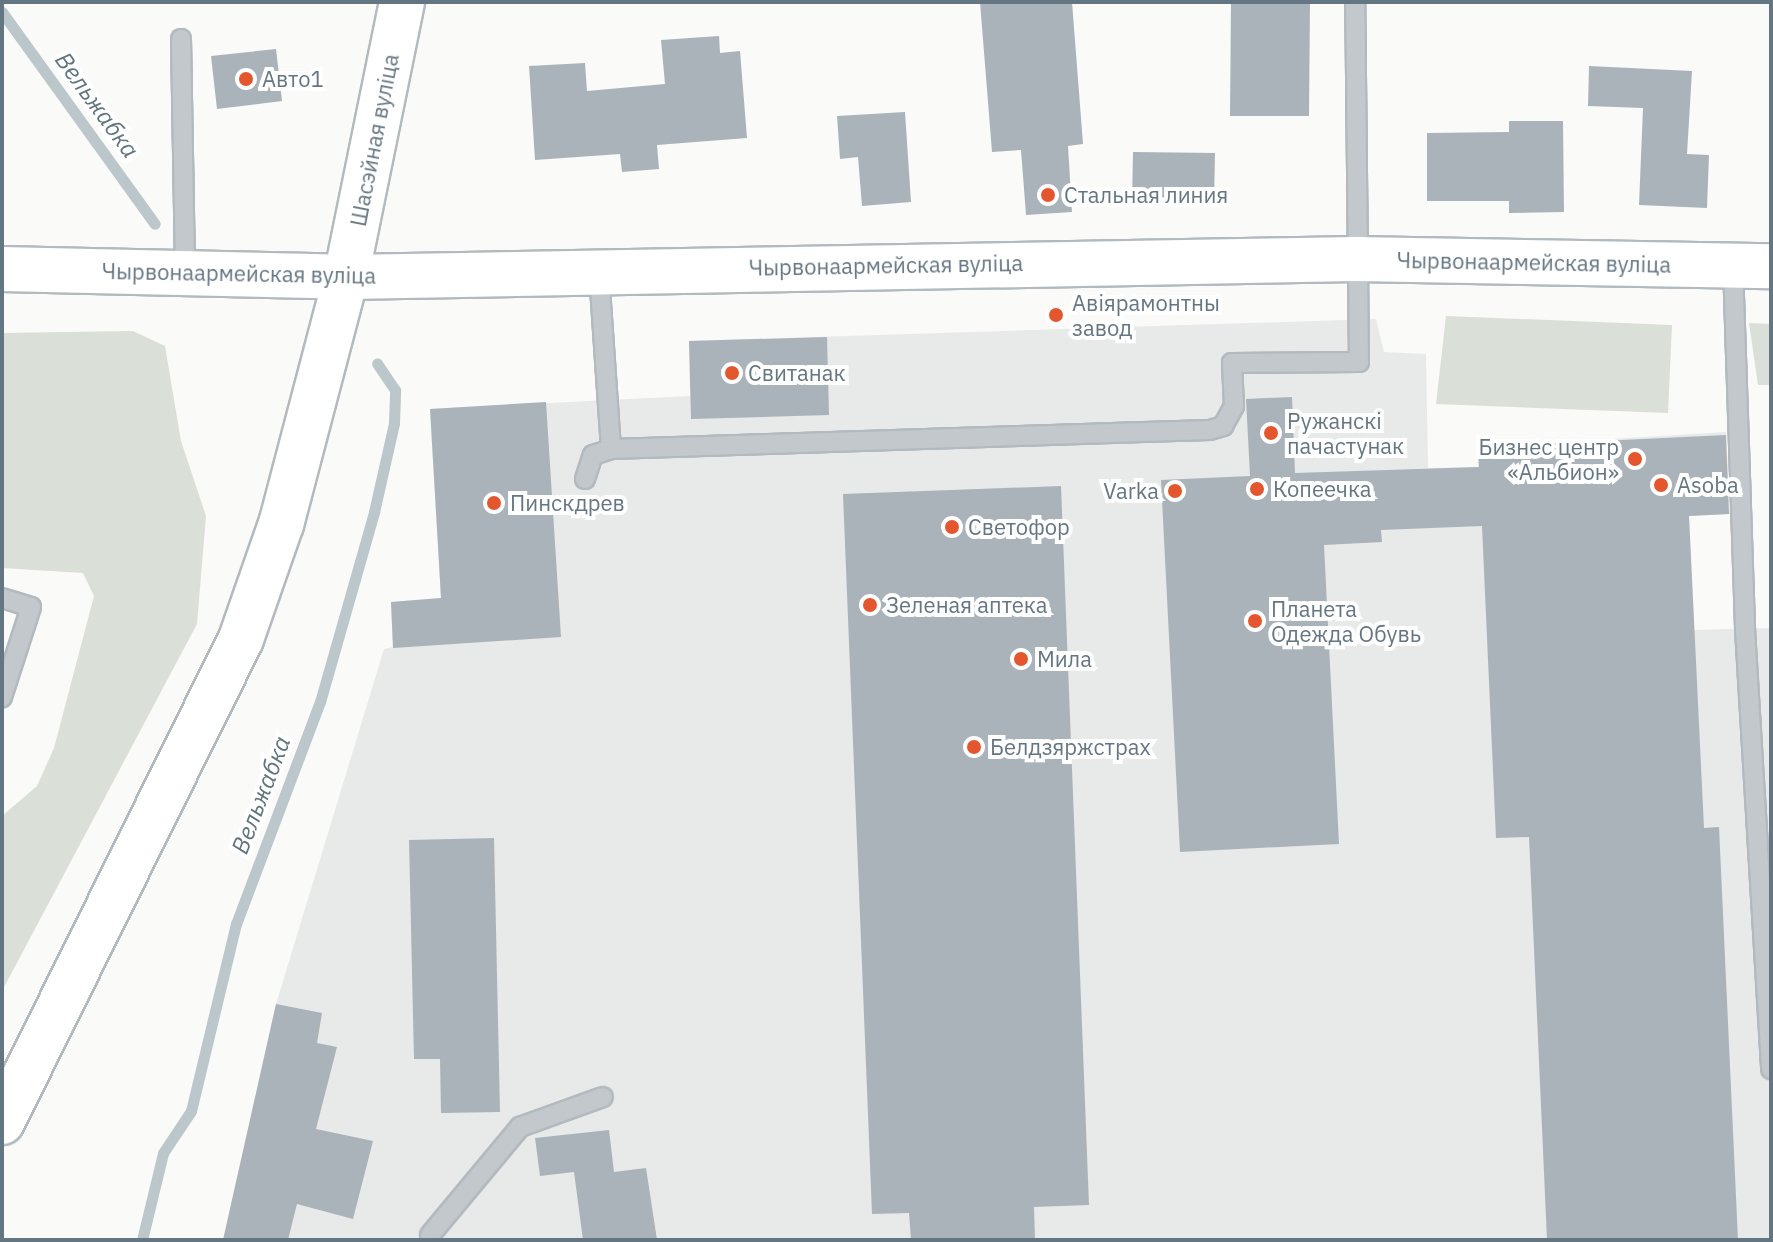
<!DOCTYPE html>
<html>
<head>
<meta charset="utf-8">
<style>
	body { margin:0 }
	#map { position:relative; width:1773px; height:1242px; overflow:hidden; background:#fafaf8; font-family:"IBM Plex Sans",sans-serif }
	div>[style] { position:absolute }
	.built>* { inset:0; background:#e8e9e9 }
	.green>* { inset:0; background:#dadfd7 }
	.stream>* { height:11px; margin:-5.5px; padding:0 5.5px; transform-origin:5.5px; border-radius:5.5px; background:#bbc7cb }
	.building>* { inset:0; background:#aab3b9 }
	.roads { filter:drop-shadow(2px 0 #b3babf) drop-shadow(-2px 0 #b3babf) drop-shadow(0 2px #b3babf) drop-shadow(0 -2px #b3babf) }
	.lane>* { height:18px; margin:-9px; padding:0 9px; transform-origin:9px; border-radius:9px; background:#c3c8cc }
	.secondary>* { height:44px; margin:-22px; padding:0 22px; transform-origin:22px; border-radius:22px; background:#fff }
	.highway>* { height:44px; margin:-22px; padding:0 22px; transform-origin:22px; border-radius:22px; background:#fff }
	.dots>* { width:22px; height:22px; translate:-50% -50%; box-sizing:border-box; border:4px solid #fff; border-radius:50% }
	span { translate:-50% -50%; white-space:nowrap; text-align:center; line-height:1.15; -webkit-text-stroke:8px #fff; paint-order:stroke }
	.poi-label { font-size:22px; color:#657683 }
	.left { translate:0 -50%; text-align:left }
	.right { translate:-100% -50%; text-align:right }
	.street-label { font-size:22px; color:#657683 }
	.water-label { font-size:24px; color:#60757c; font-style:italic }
	.frame { position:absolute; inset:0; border:4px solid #657683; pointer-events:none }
</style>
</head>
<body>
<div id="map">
	<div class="built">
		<div style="clip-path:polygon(1376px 319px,1384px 352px,1426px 354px,1428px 468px,1478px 467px,1478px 447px,1726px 432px,1730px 514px,1689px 516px,1694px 630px,1771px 628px,1771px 1240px,223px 1240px,276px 1004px,384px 649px,393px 647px,391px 602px,441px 598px,430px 409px,690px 396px,689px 341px)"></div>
	</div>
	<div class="green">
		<div style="clip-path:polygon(1446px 316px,1672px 325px,1668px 413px,1436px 404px)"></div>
		<div style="clip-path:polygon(1749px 323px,1771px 324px,1771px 385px,1758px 385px)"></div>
		<div style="clip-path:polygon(133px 331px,165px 346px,181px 441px,206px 516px,197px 624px,2px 991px,2px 816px,37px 786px,54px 748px,94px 596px,83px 573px,2px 568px,2px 333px)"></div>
	</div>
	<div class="stream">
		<div style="left:2px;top:12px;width:261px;rotate:54.2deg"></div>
		<div style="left:142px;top:1240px;width:89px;rotate:-76.4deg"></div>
		<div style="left:163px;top:1153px;width:50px;rotate:-56.3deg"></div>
		<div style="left:191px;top:1111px;width:192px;rotate:-76.5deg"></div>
		<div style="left:236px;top:924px;width:237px;rotate:-69.3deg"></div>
		<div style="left:320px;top:702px;width:198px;rotate:-74.1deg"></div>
		<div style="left:374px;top:512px;width:91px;rotate:-77.3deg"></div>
		<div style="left:394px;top:423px;width:33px;rotate:-88deg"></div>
		<div style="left:395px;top:390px;width:32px;rotate:-124deg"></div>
	</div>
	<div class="building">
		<div style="clip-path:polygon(980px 2px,1072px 2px,1083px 144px,1068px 146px,1072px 212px,1026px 215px,1021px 150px,992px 152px)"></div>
		<div style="clip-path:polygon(1231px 2px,1310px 2px,1309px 116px,1230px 116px)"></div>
		<div style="clip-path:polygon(719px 36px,720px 53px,740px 51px,747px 138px,657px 145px,659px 169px,622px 172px,620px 154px,535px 160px,529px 66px,585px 63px,587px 91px,665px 84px,661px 40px)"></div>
		<div style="clip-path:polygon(276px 49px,282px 101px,217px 109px,211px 56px)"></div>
		<div style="clip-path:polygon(1589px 66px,1692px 71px,1687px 154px,1709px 155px,1707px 208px,1639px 205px,1643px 108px,1588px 106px)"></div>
		<div style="clip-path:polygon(905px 112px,911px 202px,862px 206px,858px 157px,840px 159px,837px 116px)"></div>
		<div style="clip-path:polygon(1509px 121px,1563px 121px,1564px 212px,1509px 213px,1509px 201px,1427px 201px,1427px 133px,1509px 132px)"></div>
		<div style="clip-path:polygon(1133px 152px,1215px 153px,1214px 205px,1132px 203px)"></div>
		<div style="clip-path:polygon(827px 337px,829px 415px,691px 419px,689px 341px)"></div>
		<div style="clip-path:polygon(1292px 397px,1295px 473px,1479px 467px,1478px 447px,1726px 435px,1729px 514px,1689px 516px,1704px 828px,1719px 827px,1738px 1240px,1547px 1240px,1529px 837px,1496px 838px,1482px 526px,1381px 530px,1382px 542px,1324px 545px,1339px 844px,1180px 852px,1161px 480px,1250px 476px,1246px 399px)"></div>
		<div style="clip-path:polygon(546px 402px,561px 637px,393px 648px,391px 602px,441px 598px,430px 409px)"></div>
		<div style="clip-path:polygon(1061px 486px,1089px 1205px,1034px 1207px,1035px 1240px,911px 1240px,909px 1213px,872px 1214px,843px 494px)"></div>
		<div style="clip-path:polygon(494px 838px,500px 1112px,441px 1113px,440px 1059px,414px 1059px,409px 840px)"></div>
		<div style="clip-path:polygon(276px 1004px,322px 1013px,317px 1043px,337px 1047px,316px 1129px,373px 1141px,353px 1219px,297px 1204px,288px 1240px,223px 1240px)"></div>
		<div style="clip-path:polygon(609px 1130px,614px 1172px,646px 1168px,657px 1240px,583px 1240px,574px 1172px,540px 1176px,535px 1138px)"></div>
	</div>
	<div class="roads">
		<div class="lane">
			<div style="left:181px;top:39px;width:232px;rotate:89deg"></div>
			<div style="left:1733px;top:265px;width:364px;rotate:88.1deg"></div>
			<div style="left:1745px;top:629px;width:441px;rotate:86.6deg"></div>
			<div style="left:599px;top:273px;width:176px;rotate:86.1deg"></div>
			<div style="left:585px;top:479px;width:25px;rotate:-72deg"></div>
			<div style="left:593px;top:455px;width:19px;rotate:-18deg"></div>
			<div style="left:611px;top:449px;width:599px;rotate:-1.82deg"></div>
			<div style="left:1210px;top:430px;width:14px;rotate:-17deg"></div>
			<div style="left:1223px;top:426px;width:23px;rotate:-61deg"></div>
			<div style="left:1234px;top:406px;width:43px;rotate:-92.7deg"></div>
			<div style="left:1232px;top:363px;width:127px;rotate:-0.5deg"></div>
			<div style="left:1359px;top:362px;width:360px;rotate:-90.6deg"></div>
			<div style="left:2px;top:598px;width:30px;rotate:17deg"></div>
			<div style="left:31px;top:607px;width:95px;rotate:107.9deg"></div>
			<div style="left:430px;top:1235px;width:141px;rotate:-50.2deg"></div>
			<div style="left:520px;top:1127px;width:88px;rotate:-19.9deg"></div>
		</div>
		<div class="secondary">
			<div style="left:402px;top:2px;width:281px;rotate:101.5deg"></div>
			<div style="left:346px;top:277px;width:1010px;rotate:-1.02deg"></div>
			<div style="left:1356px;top:259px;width:415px;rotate:1deg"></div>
		</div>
		<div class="highway">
			<div style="left:2px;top:269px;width:344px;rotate:1.3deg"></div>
			<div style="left:346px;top:277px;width:255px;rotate:104.7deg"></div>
			<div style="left:281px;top:524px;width:122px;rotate:109.2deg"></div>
			<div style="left:241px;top:639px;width:539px;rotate:116.33deg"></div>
		</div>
	</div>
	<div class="dots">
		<div style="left:246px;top:79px;background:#e4572e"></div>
		<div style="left:1048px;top:195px;background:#e4572e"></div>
		<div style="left:1056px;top:315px;background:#e4572e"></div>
		<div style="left:732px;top:373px;background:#e4572e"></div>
		<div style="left:1271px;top:433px;background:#e4572e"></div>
		<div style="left:1635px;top:459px;background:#e4572e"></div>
		<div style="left:1661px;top:485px;background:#e4572e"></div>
		<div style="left:1257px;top:489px;background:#e4572e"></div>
		<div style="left:1175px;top:491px;background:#e4572e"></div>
		<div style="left:494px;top:503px;background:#e4572e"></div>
		<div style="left:952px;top:527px;background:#e4572e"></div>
		<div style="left:870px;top:605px;background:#e4572e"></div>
		<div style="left:1255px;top:621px;background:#e4572e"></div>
		<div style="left:1021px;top:659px;background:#e4572e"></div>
		<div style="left:974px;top:747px;background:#e4572e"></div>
	</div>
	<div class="poi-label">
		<span class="left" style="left:262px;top:79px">Авто1</span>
		<span class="left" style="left:1064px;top:195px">Стальная линия</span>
		<span class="left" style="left:1072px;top:315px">Авіярамонтны<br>завод</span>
		<span class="left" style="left:748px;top:373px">Свитанак</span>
		<span class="left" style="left:1287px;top:433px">Ружанскі<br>пачастунак</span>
		<span class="right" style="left:1619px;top:459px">Бизнес центр<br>«Альбион»</span>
		<span class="left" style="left:1677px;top:485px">Asoba</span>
		<span class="left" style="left:1273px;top:489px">Копеечка</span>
		<span class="right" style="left:1159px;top:491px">Varka</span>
		<span class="left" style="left:510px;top:503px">Пинскдрев</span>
		<span class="left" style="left:968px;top:527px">Светофор</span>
		<span class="left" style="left:886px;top:605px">Зеленая аптека</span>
		<span class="left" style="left:1271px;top:621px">Планета<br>Одежда Обувь</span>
		<span class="left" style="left:1037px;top:659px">Мила</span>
		<span class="left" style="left:990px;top:747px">Белдзяржстрах</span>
	</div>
	<div class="street-label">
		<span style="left:374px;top:140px;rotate:-79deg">Шасэйная вуліца</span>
		<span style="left:1534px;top:262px;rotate:1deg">Чырвонаармейская вуліца</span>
		<span style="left:886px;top:265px;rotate:-1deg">Чырвонаармейская вуліца</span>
		<span style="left:239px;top:273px;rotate:1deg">Чырвонаармейская вуліца</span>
	</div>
	<div class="water-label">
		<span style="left:97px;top:105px;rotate:54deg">Вельжабка</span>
		<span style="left:261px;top:795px;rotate:-69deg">Вельжабка</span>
	</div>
	<div class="frame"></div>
</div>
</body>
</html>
